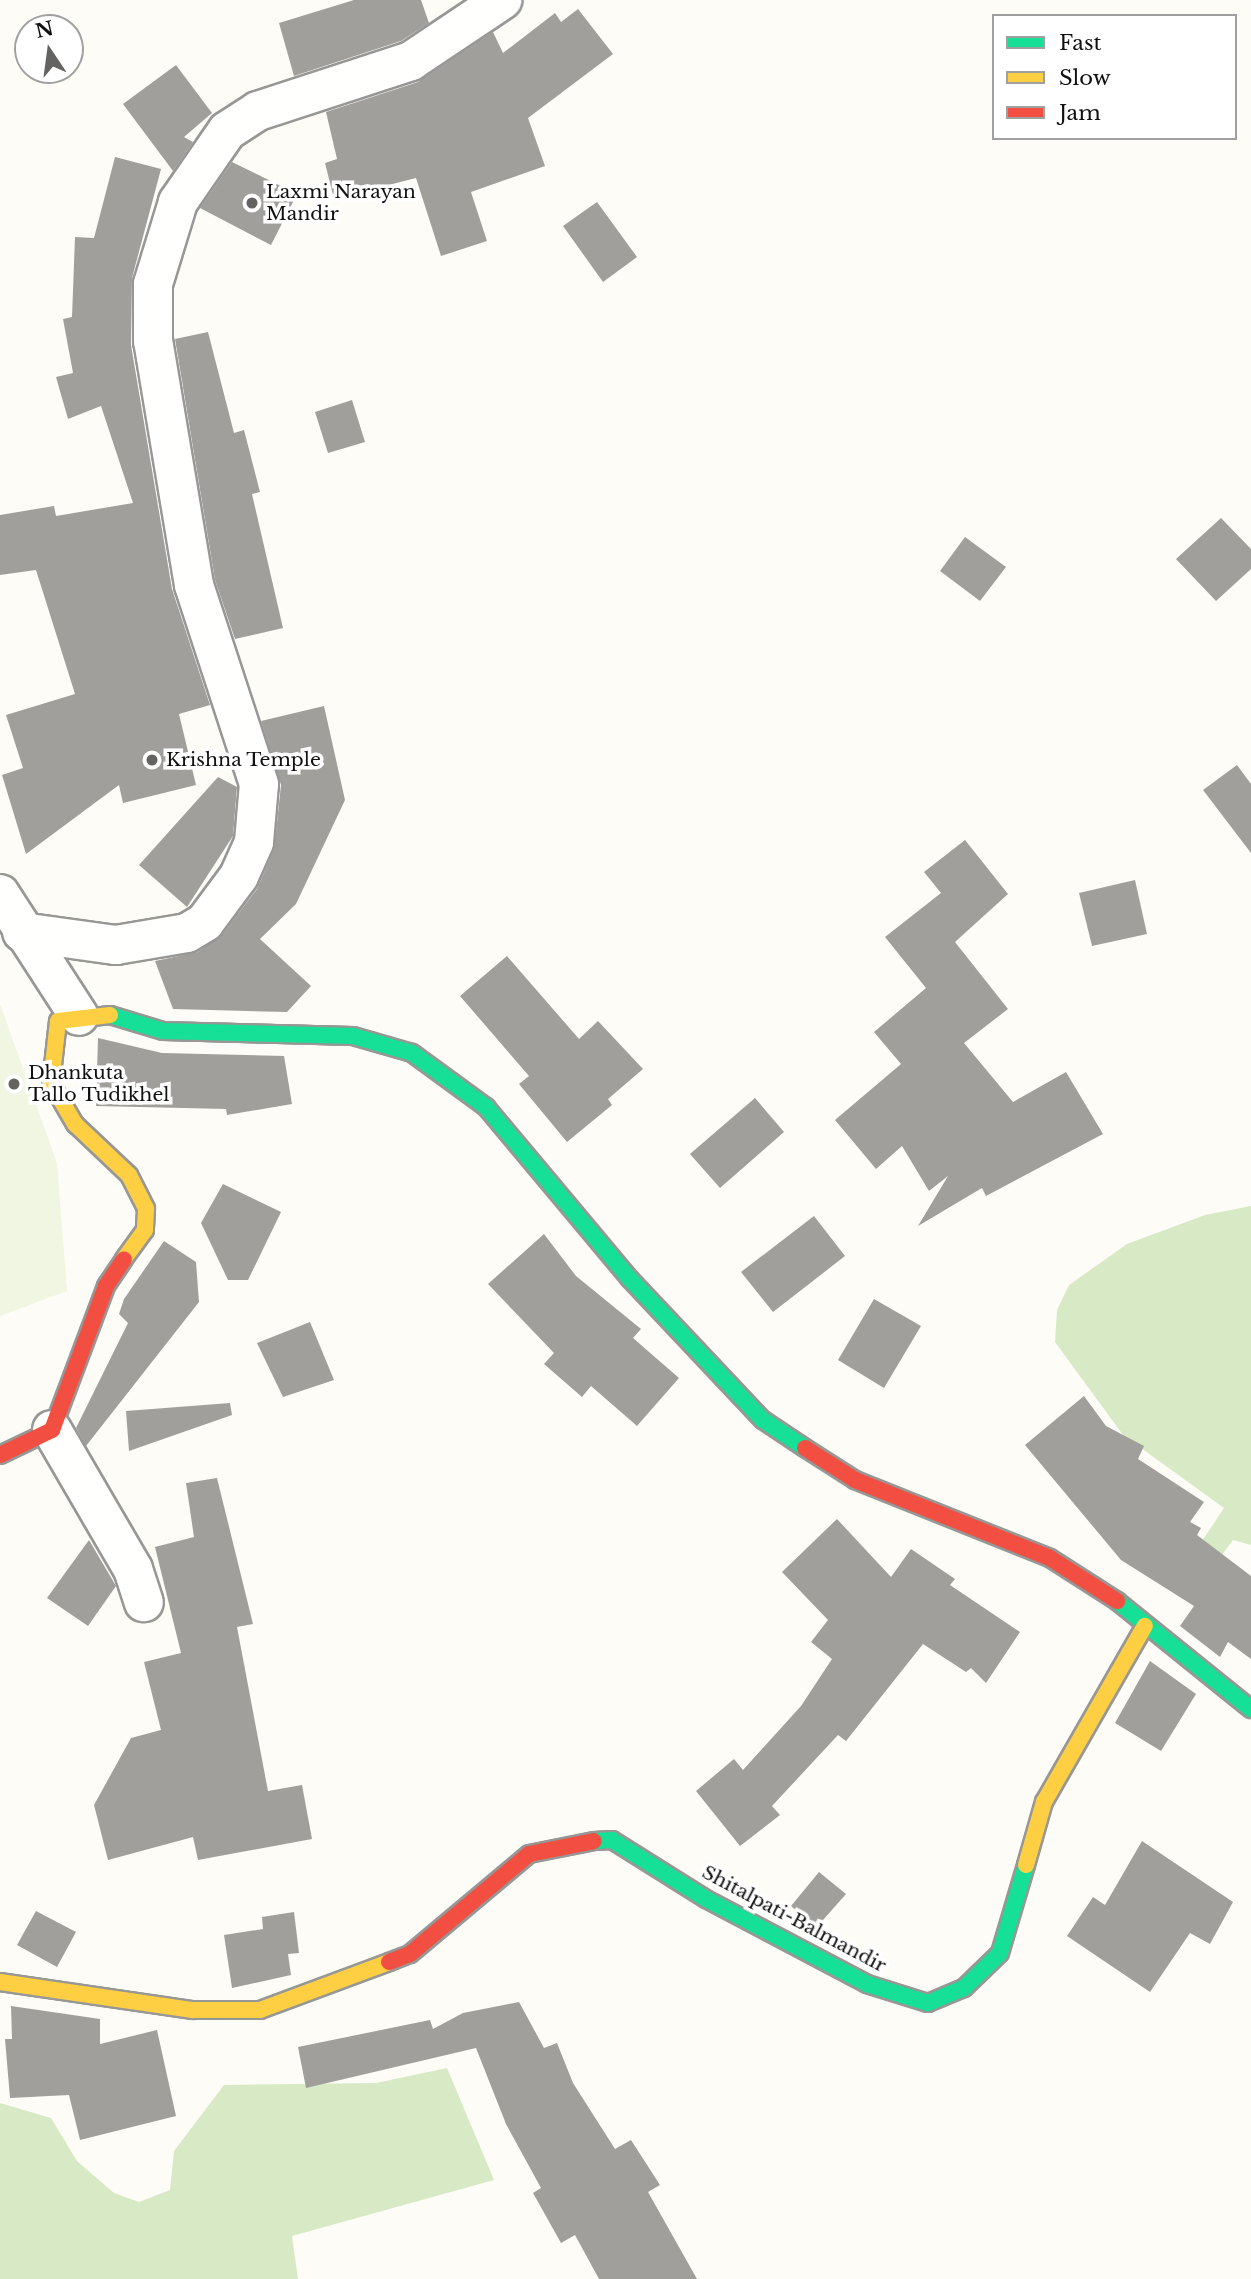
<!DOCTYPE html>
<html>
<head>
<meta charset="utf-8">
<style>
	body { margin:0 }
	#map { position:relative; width:1251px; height:2279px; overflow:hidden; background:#fdfcf7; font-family:"Libre Baskerville",serif }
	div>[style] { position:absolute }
	.forest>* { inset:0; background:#d8eac5 }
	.pitch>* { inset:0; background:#f0f6e1 }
	.building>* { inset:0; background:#a19f9c }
	.roads { filter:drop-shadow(2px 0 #979795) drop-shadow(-2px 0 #979795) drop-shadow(0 2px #979795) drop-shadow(0 -2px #979795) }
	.street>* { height:38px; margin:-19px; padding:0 19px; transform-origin:19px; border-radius:19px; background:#fffffe }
	.fast>* { height:16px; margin:-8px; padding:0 8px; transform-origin:8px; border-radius:8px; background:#16e098 }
	.slow>* { height:16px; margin:-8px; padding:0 8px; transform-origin:8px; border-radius:8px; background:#ffcf43 }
	.jam>* { height:16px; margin:-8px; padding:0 8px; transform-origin:8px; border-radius:8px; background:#f24e42 }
	.dots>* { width:19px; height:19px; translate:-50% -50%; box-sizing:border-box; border:4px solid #fff; border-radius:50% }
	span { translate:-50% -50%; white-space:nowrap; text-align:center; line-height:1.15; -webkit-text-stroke:7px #fff; paint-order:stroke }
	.poi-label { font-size:19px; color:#111 }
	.left { translate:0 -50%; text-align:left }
	.street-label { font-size:19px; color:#111 }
	.legend { position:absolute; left:992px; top:14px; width:245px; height:126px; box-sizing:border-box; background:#fff; border:2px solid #a0a0a0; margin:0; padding:9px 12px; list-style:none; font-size:21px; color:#111 }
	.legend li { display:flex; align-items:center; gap:14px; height:35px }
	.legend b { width:35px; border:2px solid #a0a0a0 }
	.north { position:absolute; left:14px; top:14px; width:70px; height:70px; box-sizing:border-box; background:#fff; border:2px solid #a0a0a0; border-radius:50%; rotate:347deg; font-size:19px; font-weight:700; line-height:28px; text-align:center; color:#111 }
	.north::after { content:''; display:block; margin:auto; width:24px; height:32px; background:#646362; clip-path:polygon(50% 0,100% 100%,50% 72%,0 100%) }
</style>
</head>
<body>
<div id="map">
	<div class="forest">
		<div style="clip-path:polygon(1251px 1206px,1251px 1545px,1233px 1540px,1187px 1601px,1171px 1587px,1224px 1508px,1123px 1435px,1055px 1342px,1057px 1310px,1069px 1285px,1127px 1244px,1205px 1215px)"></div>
		<div style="clip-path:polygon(447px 2068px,494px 2180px,292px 2236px,298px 2279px,0 2279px,0 2103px,51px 2118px,77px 2161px,114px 2193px,139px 2202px,170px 2190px,174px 2151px,224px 2085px,376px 2083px)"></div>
	</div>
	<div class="pitch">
		<div style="clip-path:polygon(0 1004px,57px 1163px,67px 1291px,0 1316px)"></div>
	</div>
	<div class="building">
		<div style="clip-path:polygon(354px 0,421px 0,429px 23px,401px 41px,294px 76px,279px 23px)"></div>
		<div style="clip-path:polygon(578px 9px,613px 54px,528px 118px,545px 166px,471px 192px,487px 241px,441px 256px,416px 178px,334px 199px,325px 163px,337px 159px,326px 112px,418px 82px,493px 32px,503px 53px,555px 13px,561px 22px)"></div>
		<div style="clip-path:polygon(176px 65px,212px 113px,184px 137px,193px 142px,173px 171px,123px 104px)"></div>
		<div style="clip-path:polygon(115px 157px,161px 169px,132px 278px,131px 345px,172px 589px,210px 705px,179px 714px,196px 785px,123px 803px,119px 785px,26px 854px,2px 775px,23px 768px,6px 715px,75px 694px,36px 570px,0 575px,0 515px,54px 506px,56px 516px,133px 503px,101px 406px,68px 419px,56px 377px,73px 373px,63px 319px,72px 317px,75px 237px,94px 238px)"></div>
		<div style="clip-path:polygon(232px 162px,297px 194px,271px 245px,200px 208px)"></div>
		<div style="clip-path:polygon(597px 202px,637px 257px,603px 282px,563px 226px)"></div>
		<div style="clip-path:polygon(208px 332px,234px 433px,244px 430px,260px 492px,252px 494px,283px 628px,235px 639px,215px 580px,175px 339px)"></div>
		<div style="clip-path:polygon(352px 400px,365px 442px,328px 453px,315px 412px)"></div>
		<div style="clip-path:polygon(1221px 518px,1251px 549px,1251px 569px,1216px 601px,1176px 559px)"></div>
		<div style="clip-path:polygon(965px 537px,1006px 567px,980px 601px,940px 571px)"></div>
		<div style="clip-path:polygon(324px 706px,345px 800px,296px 904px,260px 939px,311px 986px,287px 1012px,173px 1009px,155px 961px,198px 952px,222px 935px,257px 889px,274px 850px,281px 785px,261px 721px)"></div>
		<div style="clip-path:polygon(1237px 765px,1251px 784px,1251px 853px,1203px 790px)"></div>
		<div style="clip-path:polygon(218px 777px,237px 787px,233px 836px,187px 907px,139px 865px)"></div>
		<div style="clip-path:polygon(965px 840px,1008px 894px,955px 942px,1008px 1009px,964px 1043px,1013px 1102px,1066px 1072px,1103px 1134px,986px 1196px,982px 1188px,918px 1226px,948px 1176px,929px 1191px,902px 1146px,876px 1169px,835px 1120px,901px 1064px,874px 1032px,926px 988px,885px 937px,941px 893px,924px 872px)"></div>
		<div style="clip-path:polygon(1135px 880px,1147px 934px,1092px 946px,1079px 893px)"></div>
		<div style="clip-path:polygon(507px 956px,579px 1039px,598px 1021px,643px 1069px,608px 1099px,612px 1105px,567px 1142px,519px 1084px,529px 1076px,460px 996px)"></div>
		<div style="clip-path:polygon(98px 1038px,162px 1053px,284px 1056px,292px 1104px,227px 1115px,226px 1109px,96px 1106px)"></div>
		<div style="clip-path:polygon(755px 1098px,784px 1132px,720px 1188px,690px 1154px)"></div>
		<div style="clip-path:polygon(223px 1184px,281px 1212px,248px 1280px,228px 1280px,201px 1223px)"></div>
		<div style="clip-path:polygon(814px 1216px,845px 1256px,773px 1312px,741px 1272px)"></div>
		<div style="clip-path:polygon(544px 1234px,576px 1276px,641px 1329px,633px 1338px,679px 1378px,637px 1426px,591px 1386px,582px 1397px,544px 1364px,554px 1353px,488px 1284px)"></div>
		<div style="clip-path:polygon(164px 1241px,196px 1262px,199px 1302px,86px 1446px,76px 1428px,128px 1323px,119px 1314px,124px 1299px)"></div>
		<div style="clip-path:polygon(874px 1299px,921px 1326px,884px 1388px,838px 1360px)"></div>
		<div style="clip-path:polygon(310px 1322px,334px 1380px,283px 1397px,257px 1343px)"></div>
		<div style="clip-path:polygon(1084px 1396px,1106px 1426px,1144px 1446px,1138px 1459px,1204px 1502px,1190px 1522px,1201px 1528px,1197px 1535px,1251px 1576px,1251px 1659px,1228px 1642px,1220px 1657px,1180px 1626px,1194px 1606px,1121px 1560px,1025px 1445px)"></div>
		<div style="clip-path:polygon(230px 1403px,232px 1415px,129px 1451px,126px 1411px)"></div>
		<div style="clip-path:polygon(217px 1478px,253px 1624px,237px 1627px,268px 1791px,302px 1785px,312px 1839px,198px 1860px,193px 1837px,108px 1860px,94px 1805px,131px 1738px,161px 1730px,144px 1662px,181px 1653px,155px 1547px,194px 1537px,186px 1483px)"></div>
		<div style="clip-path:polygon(837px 1519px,891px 1577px,911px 1549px,955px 1579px,950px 1585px,1020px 1632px,986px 1683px,971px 1668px,966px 1672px,923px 1644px,846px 1741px,838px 1735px,772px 1806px,780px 1815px,740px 1846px,696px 1791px,734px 1759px,743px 1770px,801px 1706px,832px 1659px,811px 1642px,828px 1620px,782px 1572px)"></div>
		<div style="clip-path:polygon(89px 1540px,116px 1586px,88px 1626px,47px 1598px)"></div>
		<div style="clip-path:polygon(1150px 1661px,1196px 1694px,1161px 1751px,1115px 1723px)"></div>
		<div style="clip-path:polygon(1142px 1841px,1233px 1902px,1210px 1944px,1190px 1933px,1150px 1992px,1067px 1936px,1093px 1897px,1105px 1905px)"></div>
		<div style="clip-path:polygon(819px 1872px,846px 1894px,816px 1928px,791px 1906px)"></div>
		<div style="clip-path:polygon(36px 1911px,76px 1932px,57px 1967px,17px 1945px)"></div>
		<div style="clip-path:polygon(294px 1912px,299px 1953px,288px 1954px,291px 1975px,232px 1988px,224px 1935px,263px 1929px,262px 1917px)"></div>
		<div style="clip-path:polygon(519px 2002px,544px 2048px,557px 2043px,573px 2083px,615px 2149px,631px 2140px,660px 2185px,648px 2192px,697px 2279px,599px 2279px,575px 2235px,561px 2243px,533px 2193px,541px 2188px,506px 2124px,476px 2048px,306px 2088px,298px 2047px,430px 2020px,433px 2029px,463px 2013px)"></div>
		<div style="clip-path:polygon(11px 2006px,100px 2019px,100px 2044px,157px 2030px,176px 2116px,80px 2140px,69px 2095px,10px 2098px,5px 2039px,12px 2039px)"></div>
	</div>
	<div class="roads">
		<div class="street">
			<div style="left:0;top:894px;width:145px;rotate:57.1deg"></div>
			<div style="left:22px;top:932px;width:95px;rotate:7.9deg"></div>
			<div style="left:116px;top:945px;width:72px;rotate:-9.6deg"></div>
			<div style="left:187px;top:933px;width:21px;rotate:-31deg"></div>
			<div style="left:205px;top:922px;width:57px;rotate:-53.5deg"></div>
			<div style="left:239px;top:876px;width:37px;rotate:-66deg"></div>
			<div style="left:254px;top:842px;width:58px;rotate:-85.1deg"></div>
			<div style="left:259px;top:784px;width:209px;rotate:-108.1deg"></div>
			<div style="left:194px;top:585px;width:247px;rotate:-99.5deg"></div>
			<div style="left:153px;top:341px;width:57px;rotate:-90deg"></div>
			<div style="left:153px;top:284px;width:86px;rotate:-73deg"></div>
			<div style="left:178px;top:202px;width:86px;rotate:-55.4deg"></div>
			<div style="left:227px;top:131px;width:37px;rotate:-33deg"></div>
			<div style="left:258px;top:111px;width:161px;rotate:-18.1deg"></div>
			<div style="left:411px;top:61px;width:110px;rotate:-33.8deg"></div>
			<div style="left:52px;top:1430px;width:161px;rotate:59.8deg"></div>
			<div style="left:133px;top:1569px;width:35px;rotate:72deg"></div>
		</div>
		<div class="fast">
			<div style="left:110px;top:1015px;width:55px;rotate:16.8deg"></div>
			<div style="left:163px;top:1031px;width:190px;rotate:1.5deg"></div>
			<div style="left:353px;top:1036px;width:61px;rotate:16.1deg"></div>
			<div style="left:412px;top:1053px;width:92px;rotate:36.1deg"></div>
			<div style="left:486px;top:1107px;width:223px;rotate:50.1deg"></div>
			<div style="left:629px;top:1278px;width:195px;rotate:46.7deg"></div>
			<div style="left:763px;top:1420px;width:50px;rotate:33.7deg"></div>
			<div style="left:1117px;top:1601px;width:172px;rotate:38.9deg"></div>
			<div style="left:594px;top:1841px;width:18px;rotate:-3deg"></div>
			<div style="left:612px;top:1840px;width:111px;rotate:32.1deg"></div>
			<div style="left:706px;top:1899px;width:182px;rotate:27.8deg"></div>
			<div style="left:867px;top:1984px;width:64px;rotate:17.3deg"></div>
			<div style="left:928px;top:2003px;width:39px;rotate:-23deg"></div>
			<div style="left:964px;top:1988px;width:50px;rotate:-44.2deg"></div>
			<div style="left:1000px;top:1953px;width:92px;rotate:-73.5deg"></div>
		</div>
		<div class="slow">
			<div style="left:110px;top:1015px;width:52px;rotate:173.4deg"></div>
			<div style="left:58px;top:1021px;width:62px;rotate:96.4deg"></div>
			<div style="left:51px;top:1083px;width:48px;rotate:59.7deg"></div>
			<div style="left:75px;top:1124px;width:74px;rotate:43.4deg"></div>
			<div style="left:129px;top:1175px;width:38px;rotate:63deg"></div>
			<div style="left:146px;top:1209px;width:21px;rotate:93deg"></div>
			<div style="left:145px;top:1230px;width:36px;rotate:126deg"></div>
			<div style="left:1026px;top:1865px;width:66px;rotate:-74.1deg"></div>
			<div style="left:1044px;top:1802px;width:203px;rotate:-60.2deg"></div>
			<div style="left:0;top:1982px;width:195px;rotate:8.3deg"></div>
			<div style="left:193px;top:2010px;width:67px"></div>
			<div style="left:260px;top:2010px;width:138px;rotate:-20.4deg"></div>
		</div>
		<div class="jam">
			<div style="left:805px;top:1448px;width:59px;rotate:32.6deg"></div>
			<div style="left:855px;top:1480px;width:210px;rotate:21.8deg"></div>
			<div style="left:1050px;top:1558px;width:80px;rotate:32.7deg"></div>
			<div style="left:0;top:1455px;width:58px;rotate:-25.7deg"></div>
			<div style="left:52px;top:1430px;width:154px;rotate:-69.4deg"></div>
			<div style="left:106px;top:1286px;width:32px;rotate:-56deg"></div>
			<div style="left:389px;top:1962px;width:22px;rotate:-21deg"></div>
			<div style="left:410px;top:1954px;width:155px;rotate:-40deg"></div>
			<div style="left:529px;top:1854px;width:66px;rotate:-11.3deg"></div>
		</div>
	</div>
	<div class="dots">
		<div style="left:252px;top:203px;background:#646362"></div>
		<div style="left:152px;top:760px;background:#646362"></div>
		<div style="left:14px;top:1084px;background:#646362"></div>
	</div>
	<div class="poi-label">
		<span class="left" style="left:266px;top:203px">Laxmi Narayan<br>Mandir</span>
		<span class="left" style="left:166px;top:760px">Krishna Temple</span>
		<span class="left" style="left:28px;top:1084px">Dhankuta<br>Tallo Tudikhel</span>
	</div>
	<div class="street-label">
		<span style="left:794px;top:1919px;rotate:28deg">Shitalpati-Balmandir</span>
	</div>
	<ul class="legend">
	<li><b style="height:9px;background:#16e098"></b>Fast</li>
	<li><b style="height:9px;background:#ffcf43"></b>Slow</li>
	<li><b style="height:9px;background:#f24e42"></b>Jam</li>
	</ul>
	<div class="north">N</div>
</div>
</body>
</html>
